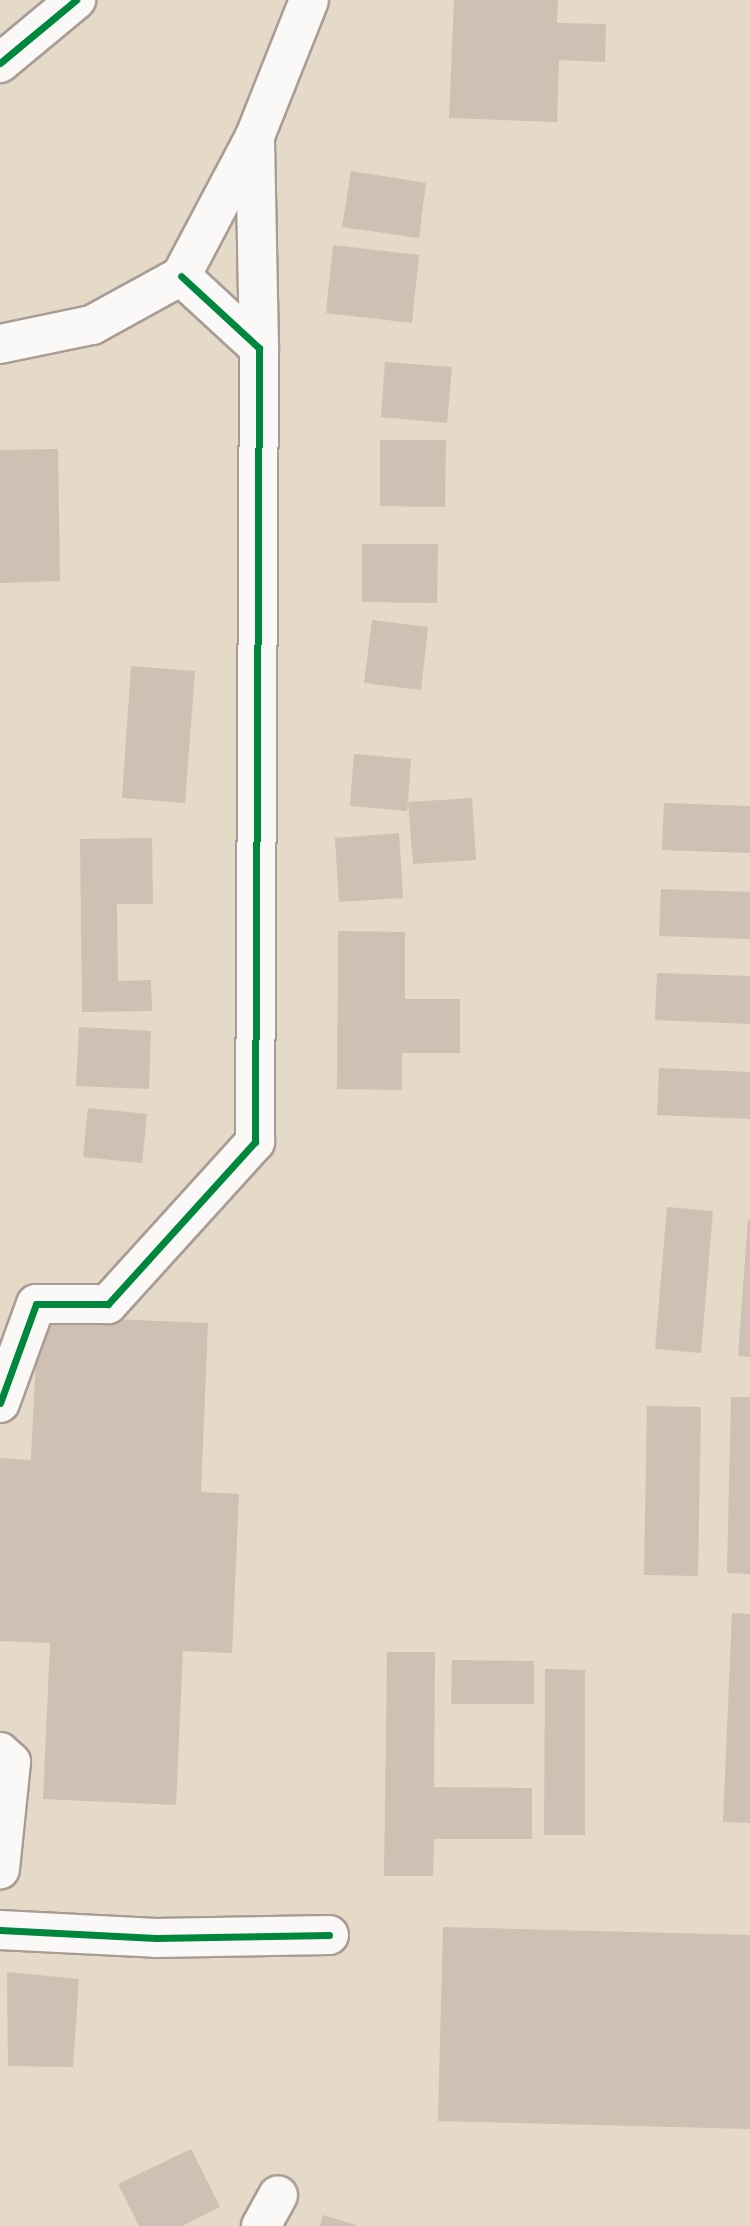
<!DOCTYPE html>
<html>
<head>
<meta charset="utf-8">
<style>
	body { margin:0 }
	#map { position:relative; width:750px; height:2226px; overflow:hidden; background:#e5d9c8; font-family:Mali,sans-serif }
	div>[style] { position:absolute }
	.building>* { inset:0; background:#cec0b2 }
	.roads { filter:drop-shadow(2px 0 #a99c94) drop-shadow(-2px 0 #a99c94) drop-shadow(0 2px #a99c94) drop-shadow(0 -2px #a99c94) }
	.minor>* { height:38px; margin:-19px; padding:0 19px; transform-origin:19px; border-radius:19px; background:#fbf9f7 }
	.cycleway>* { height:7px; margin:-3.5px; padding:0 3.5px; transform-origin:3.5px; border-radius:3.5px; background:#00873e }
	span { translate:-50% -50%; white-space:nowrap; text-align:center; line-height:1.15; -webkit-text-stroke:5px #fbf7ec; paint-order:stroke }
</style>
</head>
<body>
<div id="map">
	<div class="building">
		<div style="clip-path:polygon(454px 0,558px 0,557px 23px,606px 24px,605px 62px,559px 60px,557px 122px,449px 118px)"></div>
		<div style="clip-path:polygon(351px 171px,426px 183px,419px 238px,342px 227px)"></div>
		<div style="clip-path:polygon(333px 245px,419px 255px,412px 323px,326px 313px)"></div>
		<div style="clip-path:polygon(385px 362px,452px 367px,447px 423px,381px 417px)"></div>
		<div style="clip-path:polygon(380px 440px,446px 440px,445px 507px,380px 506px)"></div>
		<div style="clip-path:polygon(58px 449px,60px 581px,0 583px,0 450px)"></div>
		<div style="clip-path:polygon(362px 544px,438px 544px,437px 603px,362px 602px)"></div>
		<div style="clip-path:polygon(372px 620px,428px 627px,421px 690px,364px 683px)"></div>
		<div style="clip-path:polygon(131px 666px,195px 671px,185px 803px,122px 798px)"></div>
		<div style="clip-path:polygon(354px 754px,411px 759px,408px 802px,472px 798px,476px 860px,413px 864px,408px 802px,407px 811px,350px 806px)"></div>
		<div style="clip-path:polygon(664px 803px,750px 806px,750px 853px,662px 850px)"></div>
		<div style="clip-path:polygon(399px 833px,403px 898px,339px 902px,335px 838px)"></div>
		<div style="clip-path:polygon(152px 838px,153px 904px,117px 904px,118px 981px,151px 980px,152px 1011px,82px 1012px,80px 839px)"></div>
		<div style="clip-path:polygon(661px 889px,750px 892px,750px 939px,659px 936px)"></div>
		<div style="clip-path:polygon(338px 931px,405px 932px,405px 999px,460px 999px,460px 1053px,402px 1053px,402px 1090px,337px 1089px)"></div>
		<div style="clip-path:polygon(657px 973px,750px 976px,750px 1024px,655px 1020px)"></div>
		<div style="clip-path:polygon(79px 1027px,151px 1031px,149px 1089px,76px 1086px)"></div>
		<div style="clip-path:polygon(659px 1068px,750px 1072px,750px 1119px,657px 1115px)"></div>
		<div style="clip-path:polygon(88px 1108px,147px 1114px,142px 1163px,83px 1157px)"></div>
		<div style="clip-path:polygon(667px 1207px,713px 1211px,701px 1353px,655px 1349px)"></div>
		<div style="clip-path:polygon(748px 1219px,750px 1219px,750px 1357px,738px 1356px)"></div>
		<div style="clip-path:polygon(38px 1316px,208px 1323px,201px 1492px,239px 1494px,232px 1653px,183px 1651px,176px 1805px,43px 1799px,50px 1643px,0 1641px,0 1458px,31px 1460px)"></div>
		<div style="clip-path:polygon(731px 1397px,750px 1397px,750px 1574px,727px 1573px)"></div>
		<div style="clip-path:polygon(647px 1406px,701px 1407px,698px 1576px,644px 1575px)"></div>
		<div style="clip-path:polygon(732px 1613px,750px 1614px,750px 1823px,723px 1822px)"></div>
		<div style="clip-path:polygon(387px 1652px,435px 1652px,434px 1787px,532px 1788px,532px 1839px,434px 1839px,433px 1876px,384px 1876px)"></div>
		<div style="clip-path:polygon(452px 1660px,534px 1661px,534px 1704px,451px 1704px)"></div>
		<div style="clip-path:polygon(545px 1669px,585px 1670px,585px 1835px,544px 1835px)"></div>
		<div style="clip-path:polygon(443px 1927px,750px 1935px,750px 2129px,438px 2121px)"></div>
		<div style="clip-path:polygon(7px 1972px,79px 1979px,73px 2067px,8px 2066px)"></div>
		<div style="clip-path:polygon(191px 2149px,220px 2207px,182px 2226px,139px 2226px,118px 2184px)"></div>
		<div style="clip-path:polygon(323px 2215px,356px 2225px,356px 2226px,320px 2226px)"></div>
	</div>
	<div class="roads">
		<div class="minor">
			<div style="left:0;top:63px;width:99px;rotate:-39.7deg"></div>
			<div style="left:255px;top:140px;width:208px;rotate:88.9deg"></div>
			<div style="left:0;top:344px;width:94px;rotate:-11.7deg"></div>
			<div style="left:92px;top:325px;width:102px;rotate:-28.8deg"></div>
			<div style="left:181px;top:276px;width:158px;rotate:-62.1deg"></div>
			<div style="left:255px;top:136px;width:146px;rotate:-68.3deg"></div>
			<div style="left:0;top:1403px;width:105px;rotate:-70deg"></div>
			<div style="left:36px;top:1304px;width:72px"></div>
			<div style="left:108px;top:1304px;width:219px;rotate:-47.8deg"></div>
			<div style="left:255px;top:1142px;width:794px;rotate:-89.71deg"></div>
			<div style="left:259px;top:348px;width:106px;rotate:-137.3deg"></div>
			<div style="left:0;top:1752px;width:15px;rotate:42deg"></div>
			<div style="left:11px;top:1762px;width:108px;rotate:95.9deg"></div>
			<div style="left:0;top:1930px;width:156px;rotate:2.9deg"></div>
			<div style="left:156px;top:1938px;width:173px;rotate:-1deg"></div>
			<div style="left:261px;top:2226px;width:35px;rotate:-61deg"></div>
		</div>
	</div>
	<div class="cycleway">
		<div style="left:0;top:63px;width:99px;rotate:-39.7deg"></div>
		<div style="left:0;top:1403px;width:105px;rotate:-70deg"></div>
		<div style="left:36px;top:1304px;width:72px"></div>
		<div style="left:108px;top:1304px;width:219px;rotate:-47.8deg"></div>
		<div style="left:255px;top:1142px;width:794px;rotate:-89.71deg"></div>
		<div style="left:259px;top:348px;width:106px;rotate:-137.3deg"></div>
		<div style="left:0;top:1930px;width:156px;rotate:2.9deg"></div>
		<div style="left:156px;top:1938px;width:173px;rotate:-1deg"></div>
	</div>
</div>
</body>
</html>
